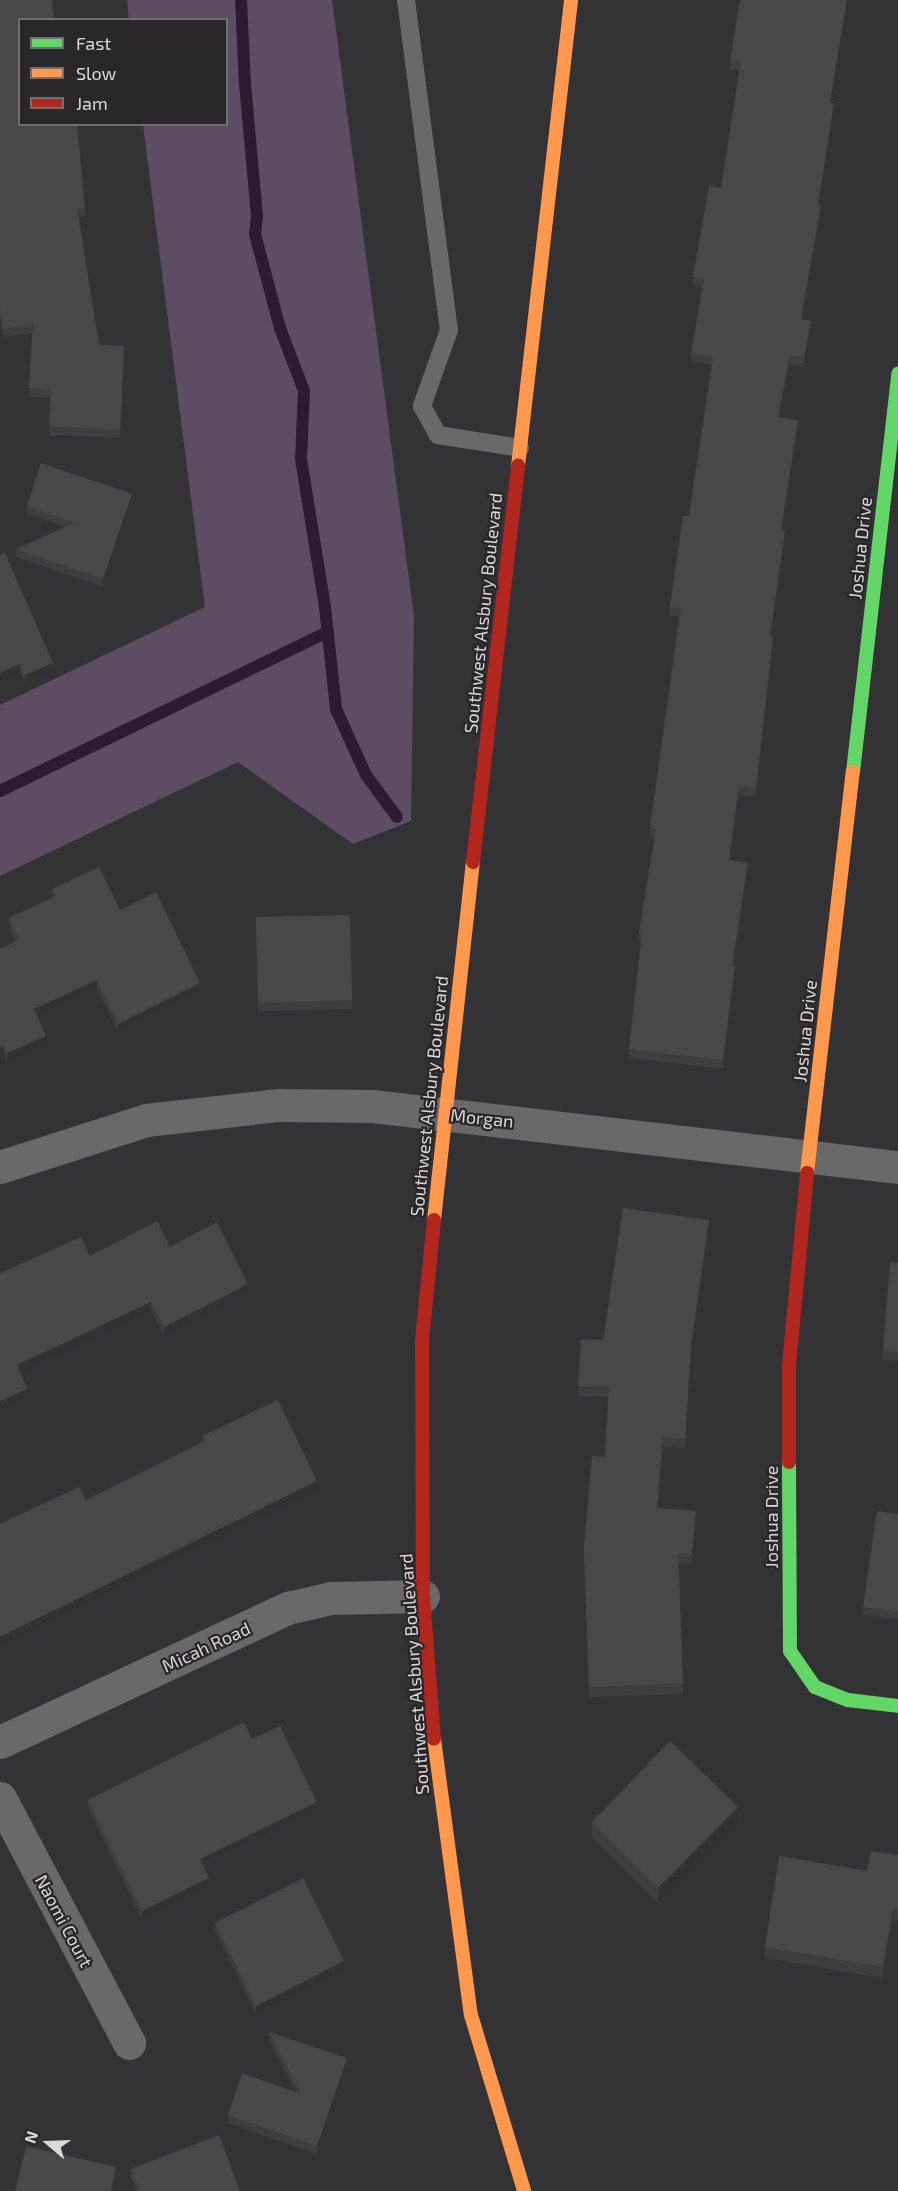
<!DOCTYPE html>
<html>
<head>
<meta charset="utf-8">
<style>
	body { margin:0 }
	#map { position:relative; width:898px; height:2191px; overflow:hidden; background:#333234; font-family:"Exo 2",sans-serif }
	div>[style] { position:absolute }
	.green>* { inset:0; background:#5d4d63 }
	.stream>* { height:12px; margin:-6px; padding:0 6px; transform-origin:6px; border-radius:6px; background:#2c1c32 }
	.lane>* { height:18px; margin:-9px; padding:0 9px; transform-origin:9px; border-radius:9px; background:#6a696a }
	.street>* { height:33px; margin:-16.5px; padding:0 16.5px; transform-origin:16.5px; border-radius:16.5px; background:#6a696a }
	.fast>* { height:14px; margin:-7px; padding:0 7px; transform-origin:7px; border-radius:7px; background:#63d668 }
	.slow>* { height:14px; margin:-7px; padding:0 7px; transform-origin:7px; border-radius:7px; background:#ff974d }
	.jam>* { height:14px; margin:-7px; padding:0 7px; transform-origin:7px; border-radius:7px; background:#b3261e }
	.wall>* { inset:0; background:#3f3e3f }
	.shaded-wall>* { inset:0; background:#333233 }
	.building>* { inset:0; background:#494849 }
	span { translate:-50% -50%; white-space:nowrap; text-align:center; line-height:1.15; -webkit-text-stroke:4.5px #2a272b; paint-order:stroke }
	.street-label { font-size:18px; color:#d9d8da }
	.legend { position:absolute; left:18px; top:18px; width:210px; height:108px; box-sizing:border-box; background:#2a272b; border:2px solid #706e71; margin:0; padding:8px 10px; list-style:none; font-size:18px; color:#d9d8da }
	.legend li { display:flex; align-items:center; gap:12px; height:30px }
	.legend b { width:30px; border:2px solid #706e71 }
	.north { position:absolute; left:18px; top:2113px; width:60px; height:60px; -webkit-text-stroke:4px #2a272b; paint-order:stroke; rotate:289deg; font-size:16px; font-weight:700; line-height:24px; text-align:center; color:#d9d8da }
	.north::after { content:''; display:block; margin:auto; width:21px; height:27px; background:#d9d8da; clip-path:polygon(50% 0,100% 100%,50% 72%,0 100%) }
</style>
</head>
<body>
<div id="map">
	<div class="green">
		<div style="clip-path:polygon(127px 0,332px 0,414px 616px,411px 821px,353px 844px,238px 762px,0 876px,0 705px,205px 607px,143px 125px,226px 124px,226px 20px,129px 19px)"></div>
	</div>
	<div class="stream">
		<div style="left:241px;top:0;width:84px;rotate:87.3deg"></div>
		<div style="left:245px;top:84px;width:133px;rotate:84.8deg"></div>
		<div style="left:257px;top:216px;width:18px;rotate:96deg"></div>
		<div style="left:255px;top:234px;width:97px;rotate:75.1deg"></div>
		<div style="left:280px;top:328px;width:67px;rotate:69.1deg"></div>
		<div style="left:304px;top:391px;width:68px;rotate:92.5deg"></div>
		<div style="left:301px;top:459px;width:150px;rotate:80.8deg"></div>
		<div style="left:325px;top:607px;width:103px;rotate:83.8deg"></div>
		<div style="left:336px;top:709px;width:72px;rotate:65.6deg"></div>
		<div style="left:366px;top:775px;width:52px;rotate:53.6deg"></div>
		<div style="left:0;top:791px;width:362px;rotate:-25.9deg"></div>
	</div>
	<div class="lane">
		<div style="left:406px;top:0;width:333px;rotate:82.6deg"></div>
		<div style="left:449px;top:330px;width:81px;rotate:109.6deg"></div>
		<div style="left:422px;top:406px;width:33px;rotate:61deg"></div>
		<div style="left:438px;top:435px;width:83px;rotate:9deg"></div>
	</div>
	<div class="street">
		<div style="left:0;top:1167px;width:153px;rotate:-17.8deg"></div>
		<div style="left:146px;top:1120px;width:133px;rotate:-6.5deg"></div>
		<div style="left:278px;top:1105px;width:94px;rotate:0.6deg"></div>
		<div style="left:372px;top:1106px;width:530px;rotate:6.62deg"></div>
		<div style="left:0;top:1742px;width:318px;rotate:-25deg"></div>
		<div style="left:288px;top:1608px;width:44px;rotate:-13.1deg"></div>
		<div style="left:331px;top:1598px;width:92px;rotate:-1.2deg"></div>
		<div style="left:0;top:1798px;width:277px;rotate:62.2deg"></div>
	</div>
	<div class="fast">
		<div style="left:853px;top:772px;width:401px;rotate:-83.5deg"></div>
		<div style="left:789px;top:1462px;width:189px;rotate:89.7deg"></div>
		<div style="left:790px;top:1651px;width:44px;rotate:55.2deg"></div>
		<div style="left:815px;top:1687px;width:35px;rotate:22deg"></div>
		<div style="left:848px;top:1700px;width:50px;rotate:6.8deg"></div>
	</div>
	<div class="slow">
		<div style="left:518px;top:466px;width:469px;rotate:-83.5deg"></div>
		<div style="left:807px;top:1173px;width:404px;rotate:-83.5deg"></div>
		<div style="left:434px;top:1220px;width:360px;rotate:-83.8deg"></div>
		<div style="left:434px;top:1739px;width:278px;rotate:82.4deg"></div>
		<div style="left:471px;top:2015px;width:184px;rotate:73.2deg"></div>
	</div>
	<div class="jam">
		<div style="left:473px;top:862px;width:399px;rotate:-83.5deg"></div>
		<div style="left:434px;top:1220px;width:122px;rotate:95.7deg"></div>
		<div style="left:422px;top:1341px;width:255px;rotate:89.8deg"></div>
		<div style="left:423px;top:1596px;width:143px;rotate:85.6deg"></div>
		<div style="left:789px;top:1462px;width:97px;rotate:-90deg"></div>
		<div style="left:789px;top:1365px;width:193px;rotate:-84.6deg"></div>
	</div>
	<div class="wall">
		<div style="clip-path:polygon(0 0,20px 20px,85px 208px,85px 216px,79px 217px,99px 345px,124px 354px,120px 438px,49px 435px,50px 398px,29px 397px,32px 333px,3px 337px,0 317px)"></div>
		<div style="clip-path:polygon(740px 0,831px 103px,834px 112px,819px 205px,821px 214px,803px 320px,811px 330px,804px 367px,790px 365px,780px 418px,798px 429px,782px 530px,785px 540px,771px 637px,773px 646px,756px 797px,739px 795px,730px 860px,748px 872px,734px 966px,735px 975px,723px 1069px,629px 1058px,629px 1049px,641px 943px,639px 942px,639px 933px,655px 838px,650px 837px,650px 828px,679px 617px,670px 616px,670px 607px,689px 516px,712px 365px,691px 361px,691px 353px,703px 288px,693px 286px,693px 277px,721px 188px,739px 71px,730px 70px,730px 61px)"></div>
		<div style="clip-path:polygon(132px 503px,103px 587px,16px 557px,16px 549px,65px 527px,27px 514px,27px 506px)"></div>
		<div style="clip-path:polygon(0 555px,53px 672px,25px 684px,20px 672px)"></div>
		<div style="clip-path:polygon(52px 889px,120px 910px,200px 992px,118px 1032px,97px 988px,37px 1016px,46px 1044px,7px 1062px,4px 1054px,0 1056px,0 949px,16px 942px,9px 927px,9px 918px,53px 898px)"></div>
		<div style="clip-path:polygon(350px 915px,352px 1009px,258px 1011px,256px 917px)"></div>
		<div style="clip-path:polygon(709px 1230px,691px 1355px,685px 1448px,663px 1447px,658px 1508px,696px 1521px,692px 1564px,679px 1563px,683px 1694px,589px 1697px,584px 1556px,605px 1457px,608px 1397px,578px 1396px,578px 1386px,603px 1340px)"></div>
		<div style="clip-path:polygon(170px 1247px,248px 1292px,164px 1336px,151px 1310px,20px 1372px,27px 1397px,0 1409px,0 1273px,90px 1256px)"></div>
		<div style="clip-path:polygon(898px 1263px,898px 1361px,883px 1360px,883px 1351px)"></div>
		<div style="clip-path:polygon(898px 1514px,898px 1620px,863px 1615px,863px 1607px)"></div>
		<div style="clip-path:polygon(252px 1739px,317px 1810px,204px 1866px,209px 1886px,142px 1919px,88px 1808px,88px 1800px)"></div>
		<div style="clip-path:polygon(592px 1822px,738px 1823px,658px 1904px,592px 1838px)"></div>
		<div style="clip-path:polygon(898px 1855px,898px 1920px,893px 1920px,883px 1978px,765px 1958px,765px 1947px,867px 1871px)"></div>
		<div style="clip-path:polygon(215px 1923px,344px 1969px,256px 2014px,215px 1931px)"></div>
		<div style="clip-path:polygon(269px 2032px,347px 2066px,317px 2154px,228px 2123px,228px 2115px,296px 2092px,269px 2040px)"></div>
		<div style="clip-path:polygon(131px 2169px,240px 2191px,136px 2191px,131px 2177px)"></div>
	</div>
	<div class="shaded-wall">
		<div style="clip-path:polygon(847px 0,848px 0,830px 112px,830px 103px)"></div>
		<div style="clip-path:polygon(834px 103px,834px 112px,818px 214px,818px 205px)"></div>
		<div style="clip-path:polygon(821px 205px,821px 214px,801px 328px,801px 319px)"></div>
		<div style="clip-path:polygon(811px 321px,811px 330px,804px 367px,804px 358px)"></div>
		<div style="clip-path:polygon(790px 356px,790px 365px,778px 426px,778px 417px)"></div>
		<div style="clip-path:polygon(798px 420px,798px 429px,781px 539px,781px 530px)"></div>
		<div style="clip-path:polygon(132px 494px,132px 503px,103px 587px,103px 579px)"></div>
		<div style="clip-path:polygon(785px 531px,785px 540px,770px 645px,770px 636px)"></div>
		<div style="clip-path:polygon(773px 637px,773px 646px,756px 797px,756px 788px)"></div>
		<div style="clip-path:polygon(53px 663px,53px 672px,25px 684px,25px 675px)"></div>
		<div style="clip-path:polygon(20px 664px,20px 672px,0 681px,0 673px)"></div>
		<div style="clip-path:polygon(739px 786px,739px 795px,729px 869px,729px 860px)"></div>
		<div style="clip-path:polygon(748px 863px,748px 872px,732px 975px,732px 966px)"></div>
		<div style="clip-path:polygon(735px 966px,735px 975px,723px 1069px,723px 1060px)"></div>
		<div style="clip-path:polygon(97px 980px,97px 988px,34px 1017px,34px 1009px)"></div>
		<div style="clip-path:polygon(200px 983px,200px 992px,118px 1032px,118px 1024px)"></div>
		<div style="clip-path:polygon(46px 1036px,46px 1044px,7px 1062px,7px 1053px)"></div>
		<div style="clip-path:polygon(4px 1046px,4px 1054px,0 1056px,0 1048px)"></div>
		<div style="clip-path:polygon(709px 1220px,709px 1230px,691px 1355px,685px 1448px,691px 1345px)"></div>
		<div style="clip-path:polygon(248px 1284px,248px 1292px,164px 1336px,164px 1327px)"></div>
		<div style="clip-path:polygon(151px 1302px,151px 1310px,17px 1374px,17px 1365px)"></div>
		<div style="clip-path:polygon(27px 1389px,27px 1397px,0 1409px,0 1401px)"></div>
		<div style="clip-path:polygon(663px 1437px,663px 1447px,657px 1518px,657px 1508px)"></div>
		<div style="clip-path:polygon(317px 1481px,317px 1489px,0 1645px,0 1637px)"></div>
		<div style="clip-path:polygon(696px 1511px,696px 1521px,692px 1564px,692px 1554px)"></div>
		<div style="clip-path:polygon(317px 1802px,317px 1810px,200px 1867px,200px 1859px)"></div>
		<div style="clip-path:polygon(738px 1807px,738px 1823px,658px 1904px,658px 1888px)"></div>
		<div style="clip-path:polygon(209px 1878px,209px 1886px,142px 1919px,142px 1911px)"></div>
		<div style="clip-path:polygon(893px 1909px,893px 1920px,883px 1978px,883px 1967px)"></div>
		<div style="clip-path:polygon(344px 1961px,344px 1969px,256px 2014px,256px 2006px)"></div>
		<div style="clip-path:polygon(347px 2058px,347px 2066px,317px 2154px,317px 2146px)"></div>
		<div style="clip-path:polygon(116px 2167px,116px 2183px,115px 2191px,111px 2191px)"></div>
	</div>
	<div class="building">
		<div style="clip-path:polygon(0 0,52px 0,54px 20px,20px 20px,20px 124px,77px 124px,85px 208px,77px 209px,99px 345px,124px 346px,120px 430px,49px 426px,51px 390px,29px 388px,33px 324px,3px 329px,0 309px)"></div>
		<div style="clip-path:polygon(740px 0,847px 0,830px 103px,834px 103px,818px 205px,821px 205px,801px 319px,811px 321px,804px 358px,790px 356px,778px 417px,798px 420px,781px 530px,785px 531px,770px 636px,773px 637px,756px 788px,739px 786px,729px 860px,748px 863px,732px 966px,735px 966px,723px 1060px,629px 1049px,642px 934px,639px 933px,656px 829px,650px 828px,681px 608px,670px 607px,683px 516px,689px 516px,713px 357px,691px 353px,704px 279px,693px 277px,709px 186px,721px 188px,741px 62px,730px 61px)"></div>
		<div style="clip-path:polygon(41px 463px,132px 494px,103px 579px,16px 549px,75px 523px,27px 506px)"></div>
		<div style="clip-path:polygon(5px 553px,53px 663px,25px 675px,20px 664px,0 673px,0 555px)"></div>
		<div style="clip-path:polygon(99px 867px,120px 910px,156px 892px,200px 983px,118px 1024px,97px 980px,34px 1009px,46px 1036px,7px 1053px,4px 1046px,0 1048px,0 949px,19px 940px,9px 918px,56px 896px,52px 889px)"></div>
		<div style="clip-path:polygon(350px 915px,352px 1000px,258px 1003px,256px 917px)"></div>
		<div style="clip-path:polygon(623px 1208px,709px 1220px,691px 1345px,685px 1438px,663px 1437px,657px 1508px,696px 1511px,692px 1554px,678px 1553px,683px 1683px,589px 1687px,584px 1546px,592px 1456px,605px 1457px,609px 1387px,578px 1386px,581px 1339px,603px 1340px)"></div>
		<div style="clip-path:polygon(157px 1221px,170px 1247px,217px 1222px,248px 1284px,164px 1327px,151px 1302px,17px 1365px,27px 1389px,0 1401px,0 1273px,81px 1237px,90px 1256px)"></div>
		<div style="clip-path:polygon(890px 1262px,898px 1263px,898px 1352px,883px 1351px)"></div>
		<div style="clip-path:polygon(278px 1400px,317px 1481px,0 1637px,0 1524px,79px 1487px,86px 1500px,205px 1441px,202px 1436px)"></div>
		<div style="clip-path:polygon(877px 1511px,898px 1514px,898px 1612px,863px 1607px)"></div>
		<div style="clip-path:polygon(244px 1722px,252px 1739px,280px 1726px,317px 1802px,200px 1859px,209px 1878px,142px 1911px,88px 1800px)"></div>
		<div style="clip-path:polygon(670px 1741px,738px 1807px,658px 1888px,592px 1822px)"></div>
		<div style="clip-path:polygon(871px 1851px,898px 1855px,898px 1909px,893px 1909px,883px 1967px,765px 1947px,779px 1856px,867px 1871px)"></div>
		<div style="clip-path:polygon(303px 1878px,344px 1961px,256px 2006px,215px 1923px)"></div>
		<div style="clip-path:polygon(269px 2032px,347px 2058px,317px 2146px,228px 2115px,242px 2073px,301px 2094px)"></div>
		<div style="clip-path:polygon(219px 2135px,240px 2191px,140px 2191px,131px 2169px)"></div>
		<div style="clip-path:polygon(26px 2146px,116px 2167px,111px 2191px,15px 2191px)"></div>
	</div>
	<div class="street-label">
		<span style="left:860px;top:548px;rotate:-84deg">Joshua Drive</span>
		<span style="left:483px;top:613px;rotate:-84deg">Southwest Alsbury Boulevard</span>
		<span style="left:805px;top:1031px;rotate:-84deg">Joshua Drive</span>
		<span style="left:429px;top:1096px;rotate:-84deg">Southwest Alsbury Boulevard</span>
		<span style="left:482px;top:1118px;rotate:6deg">Morgan</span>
		<span style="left:771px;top:1517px;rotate:-90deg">Joshua Drive</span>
		<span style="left:206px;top:1647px;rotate:-25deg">Micah Road</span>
		<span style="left:414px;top:1674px;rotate:-94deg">Southwest Alsbury Boulevard</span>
		<span style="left:64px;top:1921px;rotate:62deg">Naomi Court</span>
	</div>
	<ul class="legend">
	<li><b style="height:8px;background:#63d668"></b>Fast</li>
	<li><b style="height:8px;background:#ff974d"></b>Slow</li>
	<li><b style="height:8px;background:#b3261e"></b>Jam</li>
	</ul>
	<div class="north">N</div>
</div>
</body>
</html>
